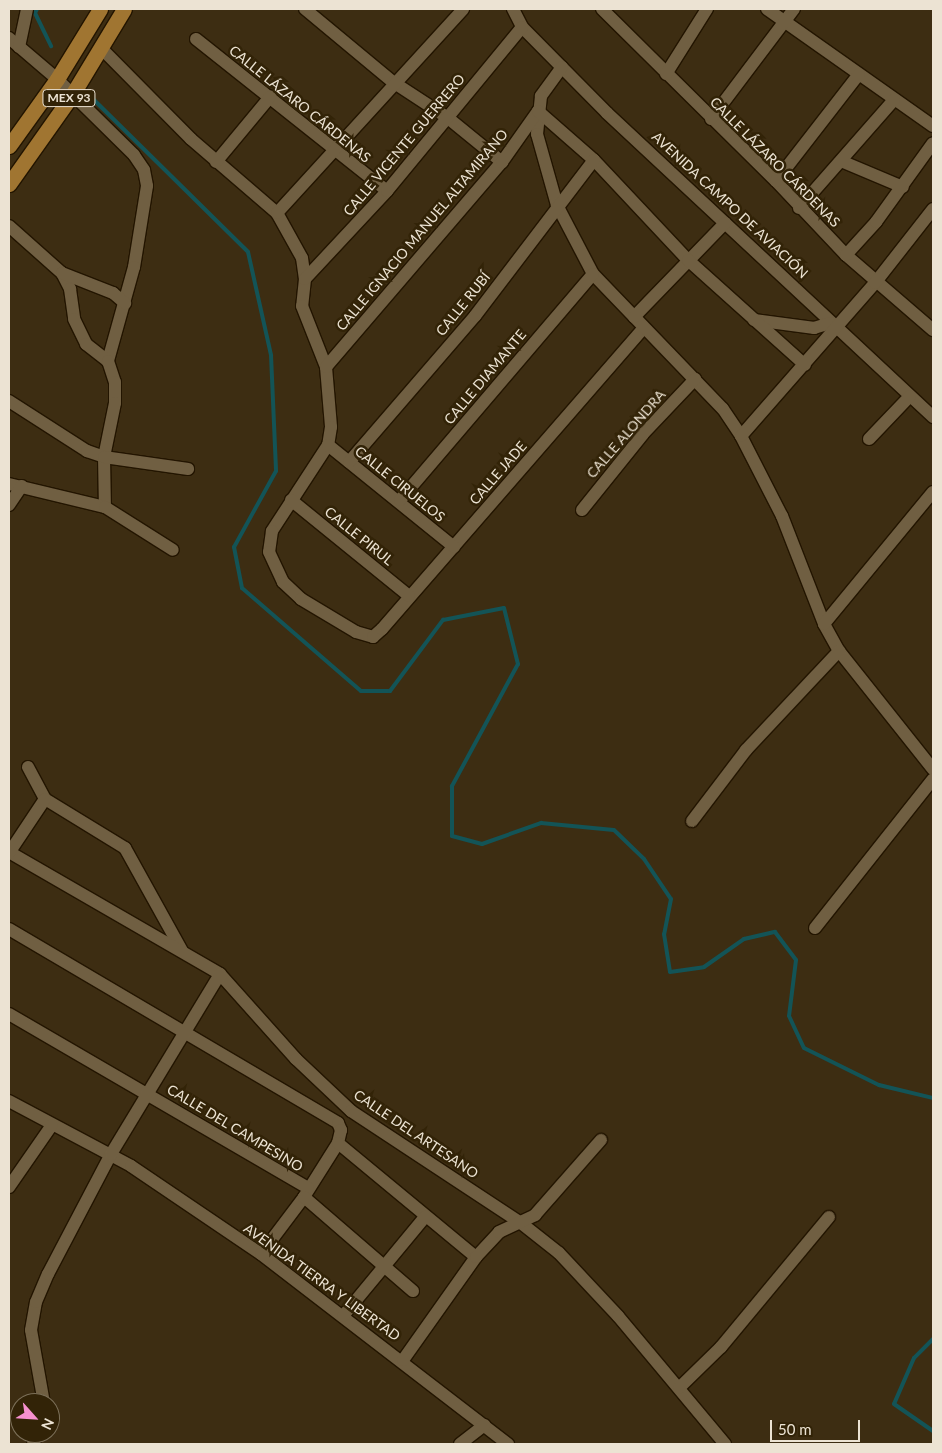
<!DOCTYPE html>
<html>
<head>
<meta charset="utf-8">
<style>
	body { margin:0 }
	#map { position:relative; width:942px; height:1453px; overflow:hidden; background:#3d2d12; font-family:Lato,sans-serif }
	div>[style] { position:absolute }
	.stream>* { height:4px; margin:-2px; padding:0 2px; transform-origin:2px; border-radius:2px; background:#135457 }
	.roads { filter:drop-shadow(1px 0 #231500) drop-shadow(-1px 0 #231500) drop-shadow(0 1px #231500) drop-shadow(0 -1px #231500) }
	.minor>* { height:12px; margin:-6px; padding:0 6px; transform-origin:6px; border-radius:6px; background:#705f42 }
	.major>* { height:15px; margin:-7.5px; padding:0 7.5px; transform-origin:7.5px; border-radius:7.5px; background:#a07531 }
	span { translate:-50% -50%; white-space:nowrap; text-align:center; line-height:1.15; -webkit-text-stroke:5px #322307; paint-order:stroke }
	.shield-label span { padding:1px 4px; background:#322307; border:1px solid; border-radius:4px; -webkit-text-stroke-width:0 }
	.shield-label { font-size:12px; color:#ece3d3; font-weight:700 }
	.street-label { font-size:14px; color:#ece3d3 }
	.frame { position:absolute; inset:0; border:10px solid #ece3d3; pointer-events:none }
	.north { position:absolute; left:10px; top:1393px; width:50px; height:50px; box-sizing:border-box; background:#322307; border:1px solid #7c7059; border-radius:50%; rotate:116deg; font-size:14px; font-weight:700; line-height:20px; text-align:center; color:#ece3d3 }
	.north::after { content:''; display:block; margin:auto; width:18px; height:22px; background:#f690cf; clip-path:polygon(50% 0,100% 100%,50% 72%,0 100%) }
	.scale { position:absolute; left:770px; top:1420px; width:90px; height:22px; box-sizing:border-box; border:2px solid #ece3d3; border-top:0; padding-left:6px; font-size:15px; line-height:18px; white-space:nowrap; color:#ece3d3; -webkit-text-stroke:4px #322307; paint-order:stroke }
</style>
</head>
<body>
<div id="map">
	<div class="stream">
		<div style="left:37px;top:9px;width:4px;rotate:117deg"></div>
		<div style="left:35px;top:13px;width:37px;rotate:64deg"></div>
		<div style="left:92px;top:98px;width:219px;rotate:44.6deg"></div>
		<div style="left:248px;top:252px;width:106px;rotate:77.4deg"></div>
		<div style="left:271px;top:355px;width:116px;rotate:87.5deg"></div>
		<div style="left:276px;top:471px;width:87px;rotate:118.9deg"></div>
		<div style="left:234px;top:547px;width:42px;rotate:79deg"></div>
		<div style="left:242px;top:588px;width:157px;rotate:40.9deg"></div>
		<div style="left:361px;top:691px;width:29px"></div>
		<div style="left:390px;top:691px;width:89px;rotate:-53.3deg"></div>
		<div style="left:443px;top:620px;width:62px;rotate:-11.1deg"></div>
		<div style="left:504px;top:608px;width:58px;rotate:76deg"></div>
		<div style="left:518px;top:664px;width:139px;rotate:118.4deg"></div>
		<div style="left:452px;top:786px;width:50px;rotate:90deg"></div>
		<div style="left:452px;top:836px;width:31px;rotate:15deg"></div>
		<div style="left:482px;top:844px;width:63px;rotate:-19.6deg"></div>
		<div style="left:541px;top:823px;width:73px;rotate:5.5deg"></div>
		<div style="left:614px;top:830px;width:42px;rotate:44deg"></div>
		<div style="left:644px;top:859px;width:48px;rotate:56deg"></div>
		<div style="left:671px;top:899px;width:36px;rotate:101deg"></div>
		<div style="left:664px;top:934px;width:38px;rotate:81deg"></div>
		<div style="left:670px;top:972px;width:34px;rotate:-8deg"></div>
		<div style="left:704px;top:967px;width:49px;rotate:-35deg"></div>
		<div style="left:744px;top:939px;width:32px;rotate:-13deg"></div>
		<div style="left:775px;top:932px;width:35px;rotate:53deg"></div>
		<div style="left:796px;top:960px;width:56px;rotate:97.1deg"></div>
		<div style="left:789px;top:1016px;width:35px;rotate:65deg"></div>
		<div style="left:804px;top:1048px;width:84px;rotate:26.3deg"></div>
		<div style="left:879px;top:1085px;width:56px;rotate:13.5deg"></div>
		<div style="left:933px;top:1339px;width:27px;rotate:135deg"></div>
		<div style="left:914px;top:1358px;width:50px;rotate:113.5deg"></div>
		<div style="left:894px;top:1404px;width:47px;rotate:34.7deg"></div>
	</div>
	<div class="roads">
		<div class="minor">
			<div style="left:305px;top:9px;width:114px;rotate:39.7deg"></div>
			<div style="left:393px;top:82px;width:66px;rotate:33.2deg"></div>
			<div style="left:448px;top:118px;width:70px;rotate:39.2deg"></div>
			<div style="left:513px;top:9px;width:20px;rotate:63deg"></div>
			<div style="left:522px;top:27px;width:121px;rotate:45.3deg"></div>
			<div style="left:607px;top:113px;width:446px;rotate:43deg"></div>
			<div style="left:602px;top:9px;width:245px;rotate:44.7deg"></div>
			<div style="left:776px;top:181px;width:102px;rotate:46.6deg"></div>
			<div style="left:846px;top:255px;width:115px;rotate:40.8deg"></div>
			<div style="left:767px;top:9px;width:203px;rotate:35.2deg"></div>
			<div style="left:9px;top:38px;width:63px;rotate:40.5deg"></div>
			<div style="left:57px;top:79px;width:108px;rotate:44.6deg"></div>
			<div style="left:134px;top:155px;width:18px;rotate:56deg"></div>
			<div style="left:144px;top:170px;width:16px;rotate:79deg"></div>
			<div style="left:147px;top:186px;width:82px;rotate:99.1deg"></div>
			<div style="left:134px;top:267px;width:98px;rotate:105.5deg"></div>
			<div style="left:196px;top:39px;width:244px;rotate:38.5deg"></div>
			<div style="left:19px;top:47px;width:39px;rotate:-78deg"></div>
			<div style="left:101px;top:48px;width:128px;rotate:45.3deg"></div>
			<div style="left:191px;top:139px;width:113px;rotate:40.7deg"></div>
			<div style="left:277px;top:213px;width:51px;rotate:60.9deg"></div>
			<div style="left:302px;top:258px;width:21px;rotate:82deg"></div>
			<div style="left:305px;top:279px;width:27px;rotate:96deg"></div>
			<div style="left:302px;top:306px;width:66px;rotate:68.5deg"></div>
			<div style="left:326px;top:367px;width:60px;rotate:85.2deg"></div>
			<div style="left:331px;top:427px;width:18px;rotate:99deg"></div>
			<div style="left:328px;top:445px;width:103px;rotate:123.1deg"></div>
			<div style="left:272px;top:531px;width:21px;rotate:98deg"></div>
			<div style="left:269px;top:552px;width:33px;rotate:65deg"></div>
			<div style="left:283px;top:582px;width:25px;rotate:43deg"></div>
			<div style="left:301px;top:599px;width:64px;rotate:31deg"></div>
			<div style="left:356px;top:632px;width:18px;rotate:16deg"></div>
			<div style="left:373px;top:637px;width:12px;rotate:-42deg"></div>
			<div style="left:382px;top:629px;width:399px;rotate:-49deg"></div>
			<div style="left:562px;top:67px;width:36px;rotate:126deg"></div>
			<div style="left:541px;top:96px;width:38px;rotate:96deg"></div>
			<div style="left:537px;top:134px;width:74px;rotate:74.3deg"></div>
			<div style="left:557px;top:205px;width:78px;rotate:62.4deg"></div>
			<div style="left:593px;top:274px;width:187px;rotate:46.1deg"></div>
			<div style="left:723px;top:409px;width:32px;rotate:56deg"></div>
			<div style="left:741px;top:436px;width:90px;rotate:62.9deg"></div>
			<div style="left:782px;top:516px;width:116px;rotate:68.7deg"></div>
			<div style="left:824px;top:624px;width:31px;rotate:61deg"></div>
			<div style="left:839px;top:651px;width:151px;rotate:51.5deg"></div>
			<div style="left:666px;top:74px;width:77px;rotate:-57.8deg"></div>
			<div style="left:711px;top:119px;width:138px;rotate:-53deg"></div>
			<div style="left:841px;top:161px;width:67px;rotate:22.8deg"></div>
			<div style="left:216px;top:162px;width:85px;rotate:-50.3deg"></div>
			<div style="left:776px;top:181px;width:135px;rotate:-52.2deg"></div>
			<div style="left:799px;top:208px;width:144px;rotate:-48.7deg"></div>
			<div style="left:277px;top:213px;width:276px;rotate:-47.6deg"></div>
			<div style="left:9px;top:226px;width:71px;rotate:41.6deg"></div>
			<div style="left:62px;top:273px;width:18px;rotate:63deg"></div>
			<div style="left:70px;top:289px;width:30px;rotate:82deg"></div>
			<div style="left:74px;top:319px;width:28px;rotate:64deg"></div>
			<div style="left:86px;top:344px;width:28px;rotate:38deg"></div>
			<div style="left:108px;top:361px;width:22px;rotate:72deg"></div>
			<div style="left:115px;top:382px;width:21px;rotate:90deg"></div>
			<div style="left:115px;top:403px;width:55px;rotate:101.5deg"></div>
			<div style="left:104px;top:457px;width:50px;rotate:88.9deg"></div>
			<div style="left:846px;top:255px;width:45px;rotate:-47.7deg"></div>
			<div style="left:876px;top:222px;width:97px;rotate:-54.2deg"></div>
			<div style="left:62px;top:273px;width:55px;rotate:21.4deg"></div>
			<div style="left:113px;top:293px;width:16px;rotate:40deg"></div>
			<div style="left:305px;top:279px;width:120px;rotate:-47deg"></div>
			<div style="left:387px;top:191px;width:212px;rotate:-50.5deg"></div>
			<div style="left:634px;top:317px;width:131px;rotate:-45.9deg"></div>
			<div style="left:754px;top:320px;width:61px;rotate:7.6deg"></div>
			<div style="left:814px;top:328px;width:17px;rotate:-17deg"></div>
			<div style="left:326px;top:367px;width:270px;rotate:-49.4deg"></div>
			<div style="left:502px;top:162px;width:62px;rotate:-54.8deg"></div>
			<div style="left:538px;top:111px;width:74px;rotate:41.2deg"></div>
			<div style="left:594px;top:160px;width:137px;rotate:46.8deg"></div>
			<div style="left:688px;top:260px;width:157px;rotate:41.9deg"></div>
			<div style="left:9px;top:401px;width:93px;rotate:32.7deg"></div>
			<div style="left:87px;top:451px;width:18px;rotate:19deg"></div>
			<div style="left:104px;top:457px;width:85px;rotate:8.1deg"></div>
			<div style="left:741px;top:436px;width:203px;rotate:-48.8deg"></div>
			<div style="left:875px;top:283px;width:94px;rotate:-51.9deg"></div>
			<div style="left:869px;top:439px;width:59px;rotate:-46.4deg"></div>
			<div style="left:328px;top:445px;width:162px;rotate:39deg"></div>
			<div style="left:349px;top:462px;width:193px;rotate:-49.2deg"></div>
			<div style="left:475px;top:316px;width:196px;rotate:-52.7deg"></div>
			<div style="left:9px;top:484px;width:99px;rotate:13.5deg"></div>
			<div style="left:105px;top:507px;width:80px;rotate:32.3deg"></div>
			<div style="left:291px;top:500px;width:152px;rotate:39.1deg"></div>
			<div style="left:400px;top:500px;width:297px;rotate:-49.5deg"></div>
			<div style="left:9px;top:505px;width:23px;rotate:-56deg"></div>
			<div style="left:582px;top:510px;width:97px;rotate:-51.2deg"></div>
			<div style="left:643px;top:434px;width:76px;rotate:-46.6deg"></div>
			<div style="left:824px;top:624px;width:171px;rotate:-50.5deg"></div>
			<div style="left:28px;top:767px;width:36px;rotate:62deg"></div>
			<div style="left:45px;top:799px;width:94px;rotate:31.5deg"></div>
			<div style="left:125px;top:848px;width:118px;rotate:61deg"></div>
			<div style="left:692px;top:821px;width:89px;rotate:-52.7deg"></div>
			<div style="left:746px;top:750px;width:136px;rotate:-46.8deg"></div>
			<div style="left:9px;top:852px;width:244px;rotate:30deg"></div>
			<div style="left:220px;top:974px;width:114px;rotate:48.2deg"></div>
			<div style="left:296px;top:1059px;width:76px;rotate:43.4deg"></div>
			<div style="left:351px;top:1111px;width:204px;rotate:33.4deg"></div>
			<div style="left:521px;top:1223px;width:48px;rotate:38.3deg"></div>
			<div style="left:559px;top:1253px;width:86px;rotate:46.9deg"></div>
			<div style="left:618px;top:1316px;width:167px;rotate:50.1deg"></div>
			<div style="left:9px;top:853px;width:65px;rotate:-56.3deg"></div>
			<div style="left:815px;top:928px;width:190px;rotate:-51.6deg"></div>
			<div style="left:9px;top:929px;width:382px;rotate:30.5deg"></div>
			<div style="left:338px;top:1123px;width:8px;rotate:67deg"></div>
			<div style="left:341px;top:1130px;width:13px;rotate:103deg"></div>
			<div style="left:338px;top:1143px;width:64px;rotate:122.2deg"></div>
			<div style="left:304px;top:1197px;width:71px;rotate:127deg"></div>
			<div style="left:9px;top:1014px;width:346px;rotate:30.2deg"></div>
			<div style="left:9px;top:1101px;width:138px;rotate:28deg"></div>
			<div style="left:131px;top:1166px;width:157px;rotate:34.1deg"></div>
			<div style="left:261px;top:1254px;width:312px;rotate:37.6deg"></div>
			<div style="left:338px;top:1143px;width:179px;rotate:39.6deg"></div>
			<div style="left:9px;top:1187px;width:75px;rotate:-55.3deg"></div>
			<div style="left:304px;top:1197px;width:144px;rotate:40.8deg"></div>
			<div style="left:343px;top:1316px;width:129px;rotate:-50.4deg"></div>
			<div style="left:403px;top:1360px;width:126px;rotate:-54.7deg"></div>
			<div style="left:476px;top:1257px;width:34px;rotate:-47deg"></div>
			<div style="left:499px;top:1232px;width:40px;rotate:-25deg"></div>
			<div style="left:535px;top:1215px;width:100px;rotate:-48.7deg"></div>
			<div style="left:679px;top:1388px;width:59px;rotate:-44.3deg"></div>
			<div style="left:721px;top:1347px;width:169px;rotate:-50.3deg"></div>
			<div style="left:44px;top:1403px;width:74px;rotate:-100.1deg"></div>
			<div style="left:31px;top:1330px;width:28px;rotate:-80deg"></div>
			<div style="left:36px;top:1302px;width:30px;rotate:-67deg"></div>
			<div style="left:48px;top:1274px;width:136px;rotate:-62.3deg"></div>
			<div style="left:111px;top:1154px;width:210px;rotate:-58.8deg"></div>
			<div style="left:33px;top:1444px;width:12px;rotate:-66deg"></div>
			<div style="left:460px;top:1444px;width:31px;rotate:-38deg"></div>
		</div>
		<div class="major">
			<div style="left:9px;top:146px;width:82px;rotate:-54.4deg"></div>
			<div style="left:57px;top:79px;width:82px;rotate:-58.4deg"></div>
			<div style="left:9px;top:184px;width:109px;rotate:-54.7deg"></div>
			<div style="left:72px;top:95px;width:100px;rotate:-58.8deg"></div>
		</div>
	</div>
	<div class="shield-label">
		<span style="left:69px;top:98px">MEX 93</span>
	</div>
	<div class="street-label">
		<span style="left:300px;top:104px;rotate:39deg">CALLE LÁZARO CÁRDENAS</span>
		<span style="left:404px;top:145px;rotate:-50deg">CALLE VICENTE GUERRERO</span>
		<span style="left:775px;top:162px;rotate:45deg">CALLE LÁZARO CÁRDENAS</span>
		<span style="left:730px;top:205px;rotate:43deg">AVENIDA CAMPO DE AVIACIÓN</span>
		<span style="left:422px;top:230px;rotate:-50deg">CALLE IGNACIO MANUEL ALTAMIRANO</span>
		<span style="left:463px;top:304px;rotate:-51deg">CALLE RUBÍ</span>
		<span style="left:485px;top:377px;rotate:-50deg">CALLE DIAMANTE</span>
		<span style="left:626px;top:434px;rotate:-49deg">CALLE ALONDRA</span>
		<span style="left:498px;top:473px;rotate:-49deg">CALLE JADE</span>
		<span style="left:400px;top:484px;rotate:39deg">CALLE CIRUELOS</span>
		<span style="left:359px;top:536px;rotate:39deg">CALLE PIRUL</span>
		<span style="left:235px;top:1128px;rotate:31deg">CALLE DEL CAMPESINO</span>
		<span style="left:416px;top:1134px;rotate:34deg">CALLE DEL ARTESANO</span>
		<span style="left:322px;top:1282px;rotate:36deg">AVENIDA TIERRA Y LIBERTAD</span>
	</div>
	<div class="frame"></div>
	<div class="north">N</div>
	<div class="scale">50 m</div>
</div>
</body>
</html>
